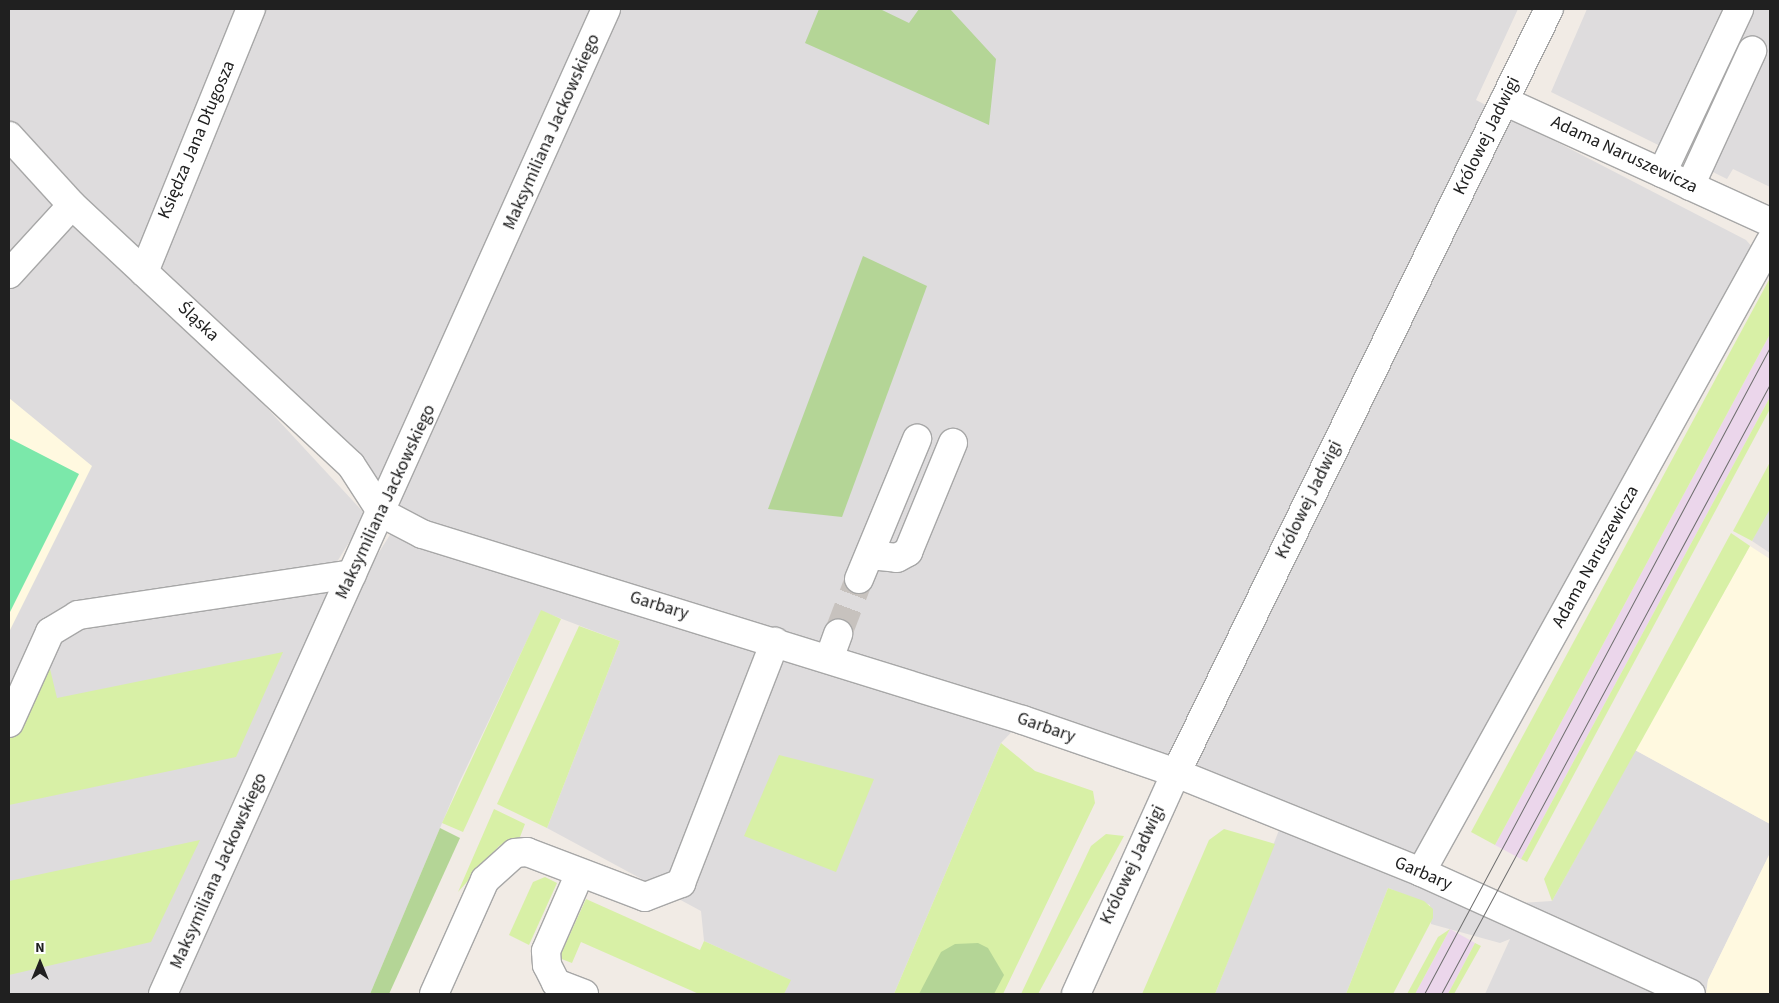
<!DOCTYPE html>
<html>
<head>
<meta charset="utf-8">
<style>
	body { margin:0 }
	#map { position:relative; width:1779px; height:1003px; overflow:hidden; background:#f1ebe5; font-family:"Source Sans 3",sans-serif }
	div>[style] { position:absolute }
	.residential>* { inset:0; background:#dedcdd }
	.industrial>* { inset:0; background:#ebd6eb }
	.education>* { inset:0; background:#fff9e0 }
	.grass>* { inset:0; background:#d8f0a6 }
	.forest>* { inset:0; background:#b4d596 }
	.pitch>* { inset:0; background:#7be8aa }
	.minor-tunnel>* { height:28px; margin-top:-14px; transform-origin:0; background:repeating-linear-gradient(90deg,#c7c2be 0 28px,transparent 0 42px) }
	.roads { filter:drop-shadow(1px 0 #a7a7a7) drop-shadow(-1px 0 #a7a7a7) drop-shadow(0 1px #a7a7a7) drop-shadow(0 -1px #a7a7a7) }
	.minor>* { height:28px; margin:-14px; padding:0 14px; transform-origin:14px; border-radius:14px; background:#fff }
	.tram>* { height:1px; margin:-0.5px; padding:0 0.5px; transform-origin:0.5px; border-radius:0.5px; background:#6e6e6e }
	span { translate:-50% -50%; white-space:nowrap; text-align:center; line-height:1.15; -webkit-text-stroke:4px #fff; paint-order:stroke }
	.street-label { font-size:18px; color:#202020 }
	.frame { position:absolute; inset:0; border:10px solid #202020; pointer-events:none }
	.north { position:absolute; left:15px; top:938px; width:50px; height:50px; -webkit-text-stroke:4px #fff; paint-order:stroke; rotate:0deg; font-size:14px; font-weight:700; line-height:20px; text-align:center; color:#202020 }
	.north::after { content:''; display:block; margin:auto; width:18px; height:22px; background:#202020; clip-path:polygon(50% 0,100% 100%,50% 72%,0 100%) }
</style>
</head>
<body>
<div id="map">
	<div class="residential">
		<div style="clip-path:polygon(9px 9px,1518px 9px,1476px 100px,1746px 240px,1762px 258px,1425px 865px,1023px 720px,1001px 743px,894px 994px,784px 994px,790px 980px,704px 941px,701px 911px,547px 828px,620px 641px,541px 611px,459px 783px,370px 994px,9px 994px,9px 724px,51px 635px,359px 584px,393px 530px,382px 513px,115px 244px,366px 515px,332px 570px,53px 613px,9px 708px)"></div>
		<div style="clip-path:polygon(1587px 9px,1770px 9px,1770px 187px,1733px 169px,1727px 179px,1551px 92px)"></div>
		<div style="clip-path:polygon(1770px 505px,1770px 553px,1752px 541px)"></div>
		<div style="clip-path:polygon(1635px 750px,1770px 824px,1770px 853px,1708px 980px,1706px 994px,1485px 994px,1510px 939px,1500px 943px,1431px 924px,1430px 905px,1388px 888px,1346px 994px,1215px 994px,1281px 825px,1490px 905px,1552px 901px)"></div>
	</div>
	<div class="industrial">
		<div style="clip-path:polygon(1770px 334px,1770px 397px,1521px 859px,1495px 845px)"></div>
		<div style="clip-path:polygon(1450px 929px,1475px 943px,1448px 994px,1415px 994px)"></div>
	</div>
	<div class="education">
		<div style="clip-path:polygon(9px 398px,92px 466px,9px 632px)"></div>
		<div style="clip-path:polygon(1750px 546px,1770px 559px,1770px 824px,1635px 750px)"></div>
		<div style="clip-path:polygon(1770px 853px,1770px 994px,1706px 994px,1708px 980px)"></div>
	</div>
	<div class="grass">
		<div style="clip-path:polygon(1770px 278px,1770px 334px,1495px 845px,1471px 832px)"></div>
		<div style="clip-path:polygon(1770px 397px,1770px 409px,1527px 862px,1521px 859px)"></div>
		<div style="clip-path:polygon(1770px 462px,1770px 509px,1752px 541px,1733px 531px)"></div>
		<div style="clip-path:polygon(1731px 533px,1750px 546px,1552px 901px,1544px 879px)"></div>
		<div style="clip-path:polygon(541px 610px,561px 619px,463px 832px,442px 823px)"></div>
		<div style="clip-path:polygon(579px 626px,620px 641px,547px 828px,497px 804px)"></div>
		<div style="clip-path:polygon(45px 648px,57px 698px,283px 652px,236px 757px,9px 805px,9px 741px)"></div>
		<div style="clip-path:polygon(1001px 743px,1035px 771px,1093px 791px,1095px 803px,1003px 994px,894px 994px)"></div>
		<div style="clip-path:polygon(779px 755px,874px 779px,836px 872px,744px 836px)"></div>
		<div style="clip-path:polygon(494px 809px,525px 824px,520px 837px,499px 846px,458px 892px)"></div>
		<div style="clip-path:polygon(1224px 829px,1275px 844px,1215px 994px,1142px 994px,1209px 840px)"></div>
		<div style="clip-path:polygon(1106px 834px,1124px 836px,1038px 994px,1021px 994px,1091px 846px)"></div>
		<div style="clip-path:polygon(200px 840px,151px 942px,9px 975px,9px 881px)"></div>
		<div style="clip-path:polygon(545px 877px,557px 883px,529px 945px,509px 935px,533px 882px)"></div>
		<div style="clip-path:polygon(1388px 888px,1424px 901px,1433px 909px,1433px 918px,1393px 994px,1346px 994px)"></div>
		<div style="clip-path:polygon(586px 899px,700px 950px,704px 941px,791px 980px,784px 994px,699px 994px,581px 942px,572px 963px,559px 958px)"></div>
		<div style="clip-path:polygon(1450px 929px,1415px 994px,1407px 994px,1438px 937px)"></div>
		<div style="clip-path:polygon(1475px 943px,1481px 946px,1454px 994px,1448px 994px)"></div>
	</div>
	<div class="forest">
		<div style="clip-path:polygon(819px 9px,880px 9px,909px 23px,919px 9px,950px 9px,996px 59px,989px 125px,805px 43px)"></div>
		<div style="clip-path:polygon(863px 256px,927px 286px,842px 517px,768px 509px)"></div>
		<div style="clip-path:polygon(440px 828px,460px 838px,389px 994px,370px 994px)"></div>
		<div style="clip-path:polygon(978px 943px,988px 948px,1004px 975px,994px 994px,919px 994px,941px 952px,955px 944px)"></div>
	</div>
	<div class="pitch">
		<div style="clip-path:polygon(9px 438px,79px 474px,9px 614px)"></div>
	</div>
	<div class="minor-tunnel">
		<div style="left:838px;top:634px;width:59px;rotate:-69.1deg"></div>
	</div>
	<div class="roads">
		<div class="minor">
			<div style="left:1504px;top:101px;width:292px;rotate:24.5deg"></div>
			<div style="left:9px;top:136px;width:93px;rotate:47.6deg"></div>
			<div style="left:72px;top:205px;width:381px;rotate:43deg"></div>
			<div style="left:351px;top:465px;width:57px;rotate:57.1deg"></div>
			<div style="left:382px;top:513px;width:45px;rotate:27.7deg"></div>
			<div style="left:422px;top:534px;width:629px;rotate:17.2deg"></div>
			<div style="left:1023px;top:720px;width:162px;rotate:19.1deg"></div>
			<div style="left:1176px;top:773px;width:264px;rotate:22deg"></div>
			<div style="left:1421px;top:872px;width:296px;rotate:24.3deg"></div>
			<div style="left:1662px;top:173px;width:181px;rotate:-64.8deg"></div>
			<div style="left:1690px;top:186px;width:149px;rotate:-65.3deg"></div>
			<div style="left:144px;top:272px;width:284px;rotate:-67.9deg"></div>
			<div style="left:9px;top:274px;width:93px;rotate:-47.6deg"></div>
			<div style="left:870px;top:555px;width:27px;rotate:6deg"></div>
			<div style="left:897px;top:558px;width:13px;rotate:-29deg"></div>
			<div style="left:908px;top:552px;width:118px;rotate:-67.6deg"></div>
			<div style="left:859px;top:579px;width:152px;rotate:-67.5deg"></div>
			<div style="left:829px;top:659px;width:27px;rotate:-70deg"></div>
			<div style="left:9px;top:723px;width:100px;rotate:-65.7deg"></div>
			<div style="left:50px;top:632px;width:33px;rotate:-31deg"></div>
			<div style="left:78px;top:615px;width:277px;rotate:-8.5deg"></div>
			<div style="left:1421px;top:872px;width:720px;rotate:-61.01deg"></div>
			<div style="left:580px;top:873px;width:85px;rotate:113.6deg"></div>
			<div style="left:546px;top:951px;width:14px;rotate:86deg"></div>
			<div style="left:547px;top:965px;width:20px;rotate:63deg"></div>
			<div style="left:556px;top:983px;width:30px;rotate:21deg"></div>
			<div style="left:163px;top:994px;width:1080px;rotate:-65.78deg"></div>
			<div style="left:434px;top:994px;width:125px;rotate:-65.9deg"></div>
			<div style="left:485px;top:880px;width:40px;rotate:-42deg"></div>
			<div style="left:515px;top:853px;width:12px;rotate:-5deg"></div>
			<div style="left:527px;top:852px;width:126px;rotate:20.9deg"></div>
			<div style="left:645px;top:897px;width:39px;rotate:-21deg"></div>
			<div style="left:681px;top:883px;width:259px;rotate:-68.7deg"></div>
			<div style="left:1076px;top:994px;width:243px;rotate:-65.7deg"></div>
			<div style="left:1176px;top:773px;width:850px;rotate:-63.98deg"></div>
		</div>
	</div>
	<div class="tram">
		<div style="left:1424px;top:994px;width:734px;rotate:-61.86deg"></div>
		<div style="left:1441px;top:994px;width:693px;rotate:-61.66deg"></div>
	</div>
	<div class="street-label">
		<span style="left:552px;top:132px;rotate:-66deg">Maksymiliana Jackowskiego</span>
		<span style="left:1487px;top:136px;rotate:-64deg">Królowej Jadwigi</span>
		<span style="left:197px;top:140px;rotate:-67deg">Księdza Jana Długosza</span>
		<span style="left:1624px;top:155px;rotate:25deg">Adama Naruszewicza</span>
		<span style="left:198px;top:322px;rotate:43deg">Śląska</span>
		<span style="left:1309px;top:500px;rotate:-64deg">Królowej Jadwigi</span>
		<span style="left:386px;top:502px;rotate:-65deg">Maksymiliana Jackowskiego</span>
		<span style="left:1596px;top:557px;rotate:-61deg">Adama Naruszewicza</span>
		<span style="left:659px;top:606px;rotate:17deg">Garbary</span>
		<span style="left:1046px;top:728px;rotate:19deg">Garbary</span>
		<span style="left:1133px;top:865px;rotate:-65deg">Królowej Jadwigi</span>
		<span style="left:219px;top:871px;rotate:-66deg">Maksymiliana Jackowskiego</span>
		<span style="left:1423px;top:874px;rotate:23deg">Garbary</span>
	</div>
	<div class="frame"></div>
	<div class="north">N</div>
</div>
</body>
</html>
